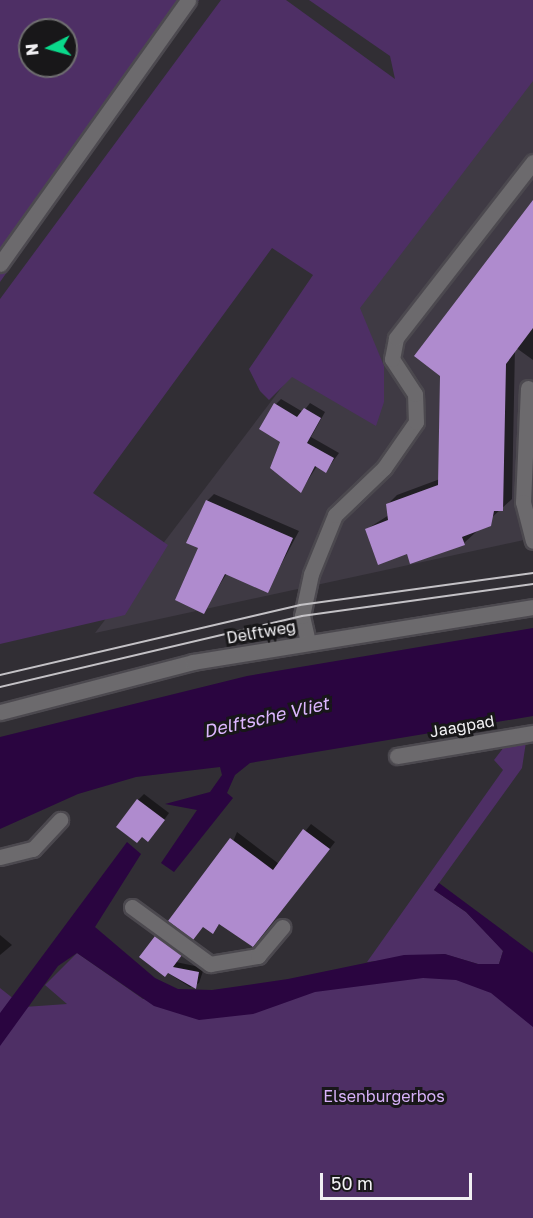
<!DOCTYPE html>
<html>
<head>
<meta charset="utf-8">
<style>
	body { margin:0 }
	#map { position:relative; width:533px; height:1218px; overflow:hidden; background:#312e34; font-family:"Golos Text",sans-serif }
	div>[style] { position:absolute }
	.built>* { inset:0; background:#3f3a44 }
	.green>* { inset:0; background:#4e2f65 }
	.water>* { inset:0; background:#2a0540 }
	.shadow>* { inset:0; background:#0007 }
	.building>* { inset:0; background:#af8bce }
	.roads { filter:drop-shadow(2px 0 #4c494f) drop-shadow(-2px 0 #4c494f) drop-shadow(0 2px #4c494f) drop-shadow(0 -2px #4c494f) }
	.minor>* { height:15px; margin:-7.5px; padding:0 7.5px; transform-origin:7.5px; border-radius:7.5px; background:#6c6a6d }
	.tram>* { height:1.5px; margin:-0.75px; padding:0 0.75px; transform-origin:0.75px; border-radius:0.75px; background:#c4c2c6 }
	span { translate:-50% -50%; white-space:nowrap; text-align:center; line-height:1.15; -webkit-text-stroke:6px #181719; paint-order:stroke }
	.street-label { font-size:16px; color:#f1f0f3 }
	.park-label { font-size:16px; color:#d8b2fa }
	.water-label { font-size:18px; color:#dcb6fe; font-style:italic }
	.north { position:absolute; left:18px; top:18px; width:60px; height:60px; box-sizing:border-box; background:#181719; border:2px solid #6f6e70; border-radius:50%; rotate:264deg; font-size:16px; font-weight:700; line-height:24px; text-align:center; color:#f1f0f3 }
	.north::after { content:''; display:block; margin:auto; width:21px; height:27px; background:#0ad98b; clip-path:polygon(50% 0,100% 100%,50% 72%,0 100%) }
	.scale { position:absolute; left:320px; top:1173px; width:152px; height:27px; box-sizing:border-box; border:3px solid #f1f0f3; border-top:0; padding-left:8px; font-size:18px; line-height:21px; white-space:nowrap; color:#f1f0f3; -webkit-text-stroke:4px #181719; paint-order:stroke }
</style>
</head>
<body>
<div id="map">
	<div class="built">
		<div style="clip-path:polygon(533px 63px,533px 538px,95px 633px,355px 291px)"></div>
	</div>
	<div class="green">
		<div style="clip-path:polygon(evenodd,0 0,199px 0,0 282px,0 0,30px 30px,66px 30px,66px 66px,30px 66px,30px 30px)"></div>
		<div style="clip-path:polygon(221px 0,286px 0,395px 79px,390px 56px,309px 0,533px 0,533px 81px,360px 308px,384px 366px,384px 402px,376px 426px,292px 377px,269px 400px,260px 391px,249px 369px,313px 275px,272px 248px,93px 493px,168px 545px,125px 615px,0 644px,0 299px)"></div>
		<div style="clip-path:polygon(526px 742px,522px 768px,434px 890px,466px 912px,497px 944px,503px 951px,499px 964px,478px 964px,444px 954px,367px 962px,503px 770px,494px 760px,504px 747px)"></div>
		<div style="clip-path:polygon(77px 953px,143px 999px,380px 972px,485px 974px,533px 1012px,533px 1218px,0 1218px,0 988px,24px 1007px,67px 1004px,45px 985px)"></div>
	</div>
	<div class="water">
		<div style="clip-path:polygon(533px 628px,533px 716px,250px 763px,235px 775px,227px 793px,233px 798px,174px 872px,161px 863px,197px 810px,165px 804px,210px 792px,222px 775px,220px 767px,136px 777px,78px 794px,0 829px,0 737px,247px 676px)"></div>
		<div style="clip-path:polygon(127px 842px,141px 854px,95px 927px,155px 978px,178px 989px,212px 990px,288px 979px,404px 955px,445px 954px,478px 964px,499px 964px,503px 951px,466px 912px,434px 890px,439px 883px,533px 953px,533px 1027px,491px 993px,456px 980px,423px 978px,315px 992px,253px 1014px,199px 1020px,154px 1006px,77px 953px,58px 966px,0 1046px,0 1013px)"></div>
	</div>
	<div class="shadow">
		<div style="clip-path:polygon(533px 203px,533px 360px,515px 347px,512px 499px,464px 543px,408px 552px,367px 529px,389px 515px,387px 505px,397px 495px,440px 479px)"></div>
		<div style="clip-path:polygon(281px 399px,303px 412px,310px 403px,325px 412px,311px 437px,339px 453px,326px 471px,317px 466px,301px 491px,282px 442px,276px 404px)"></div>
		<div style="clip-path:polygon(214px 494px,299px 531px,267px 591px,227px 573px,203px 612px,200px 547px,207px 501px)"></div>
		<div style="clip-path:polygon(144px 794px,169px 813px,154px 834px,143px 836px,138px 800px)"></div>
		<div style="clip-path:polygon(311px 824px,335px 842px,259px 939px,220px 923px,212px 932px,204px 926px,193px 938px,237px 832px,279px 864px)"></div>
		<div style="clip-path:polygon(161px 932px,185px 950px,176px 962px,204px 968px,199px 983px,190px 987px,141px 956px)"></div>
		<div style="clip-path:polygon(0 935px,12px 945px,0 955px)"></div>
	</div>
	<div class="building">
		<div style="clip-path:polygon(533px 200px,533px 328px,506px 364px,503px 511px,494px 511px,491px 526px,462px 537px,465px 545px,410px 564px,407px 554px,378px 565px,365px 529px,388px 520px,386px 504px,438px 485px,440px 376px,414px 356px)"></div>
		<div style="clip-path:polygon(274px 403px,297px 417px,304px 408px,321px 418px,307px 443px,334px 458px,326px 473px,315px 466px,301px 493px,270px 468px,280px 442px,259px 429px)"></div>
		<div style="clip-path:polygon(206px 500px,293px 538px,268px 593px,225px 574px,204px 614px,175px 600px,198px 548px,186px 543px)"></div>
		<div style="clip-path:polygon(137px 799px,165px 820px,148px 842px,142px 837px,137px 843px,116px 827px)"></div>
		<div style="clip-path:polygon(303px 829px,330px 849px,253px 947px,219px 924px,213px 934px,203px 927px,193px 940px,168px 921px,230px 838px,273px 870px)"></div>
		<div style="clip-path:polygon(155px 936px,182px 955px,173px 967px,199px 972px,196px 989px,168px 973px,165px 977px,139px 957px)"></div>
	</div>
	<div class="roads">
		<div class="minor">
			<div style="left:0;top:264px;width:324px;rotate:-54.5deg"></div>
			<div style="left:528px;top:388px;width:114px;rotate:92.5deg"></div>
			<div style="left:523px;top:502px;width:40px;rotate:75.6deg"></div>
			<div style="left:308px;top:642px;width:27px;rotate:-103deg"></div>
			<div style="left:302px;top:616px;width:43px;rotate:-77.9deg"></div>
			<div style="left:311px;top:574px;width:64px;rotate:-67.9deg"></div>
			<div style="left:335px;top:515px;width:68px;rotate:-43.8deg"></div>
			<div style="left:384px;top:468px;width:56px;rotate:-55.2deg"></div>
			<div style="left:416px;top:422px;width:28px;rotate:-92deg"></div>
			<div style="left:415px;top:394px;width:42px;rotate:-123.3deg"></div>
			<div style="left:392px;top:359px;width:21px;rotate:-79deg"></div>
			<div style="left:396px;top:338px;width:223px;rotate:-52.1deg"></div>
			<div style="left:0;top:712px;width:199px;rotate:-14.5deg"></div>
			<div style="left:193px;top:662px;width:344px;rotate:-9.2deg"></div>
			<div style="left:397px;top:756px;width:138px;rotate:-9.6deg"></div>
			<div style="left:0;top:857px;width:34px;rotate:-14deg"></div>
			<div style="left:33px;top:849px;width:40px;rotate:-47deg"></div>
			<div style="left:132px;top:907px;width:97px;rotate:36.2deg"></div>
			<div style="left:210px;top:964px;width:49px;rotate:-9.5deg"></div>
			<div style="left:258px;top:956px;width:38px;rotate:-50deg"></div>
		</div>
	</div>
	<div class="tram">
		<div style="left:0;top:675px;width:308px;rotate:-13.1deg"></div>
		<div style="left:300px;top:605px;width:235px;rotate:-7.8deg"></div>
		<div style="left:0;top:687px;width:310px;rotate:-13.2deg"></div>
		<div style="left:302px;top:616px;width:233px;rotate:-7.9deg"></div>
	</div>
	<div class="street-label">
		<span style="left:261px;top:632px;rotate:-10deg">Delftweg</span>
		<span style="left:462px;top:726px;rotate:-10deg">Jaagpad</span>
	</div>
	<div class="park-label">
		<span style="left:384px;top:1096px">Elsenburgerbos</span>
	</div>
	<div class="water-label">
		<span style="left:266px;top:717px;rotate:-13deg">Delftsche Vliet</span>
	</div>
	<div class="north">N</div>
	<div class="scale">50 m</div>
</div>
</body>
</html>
